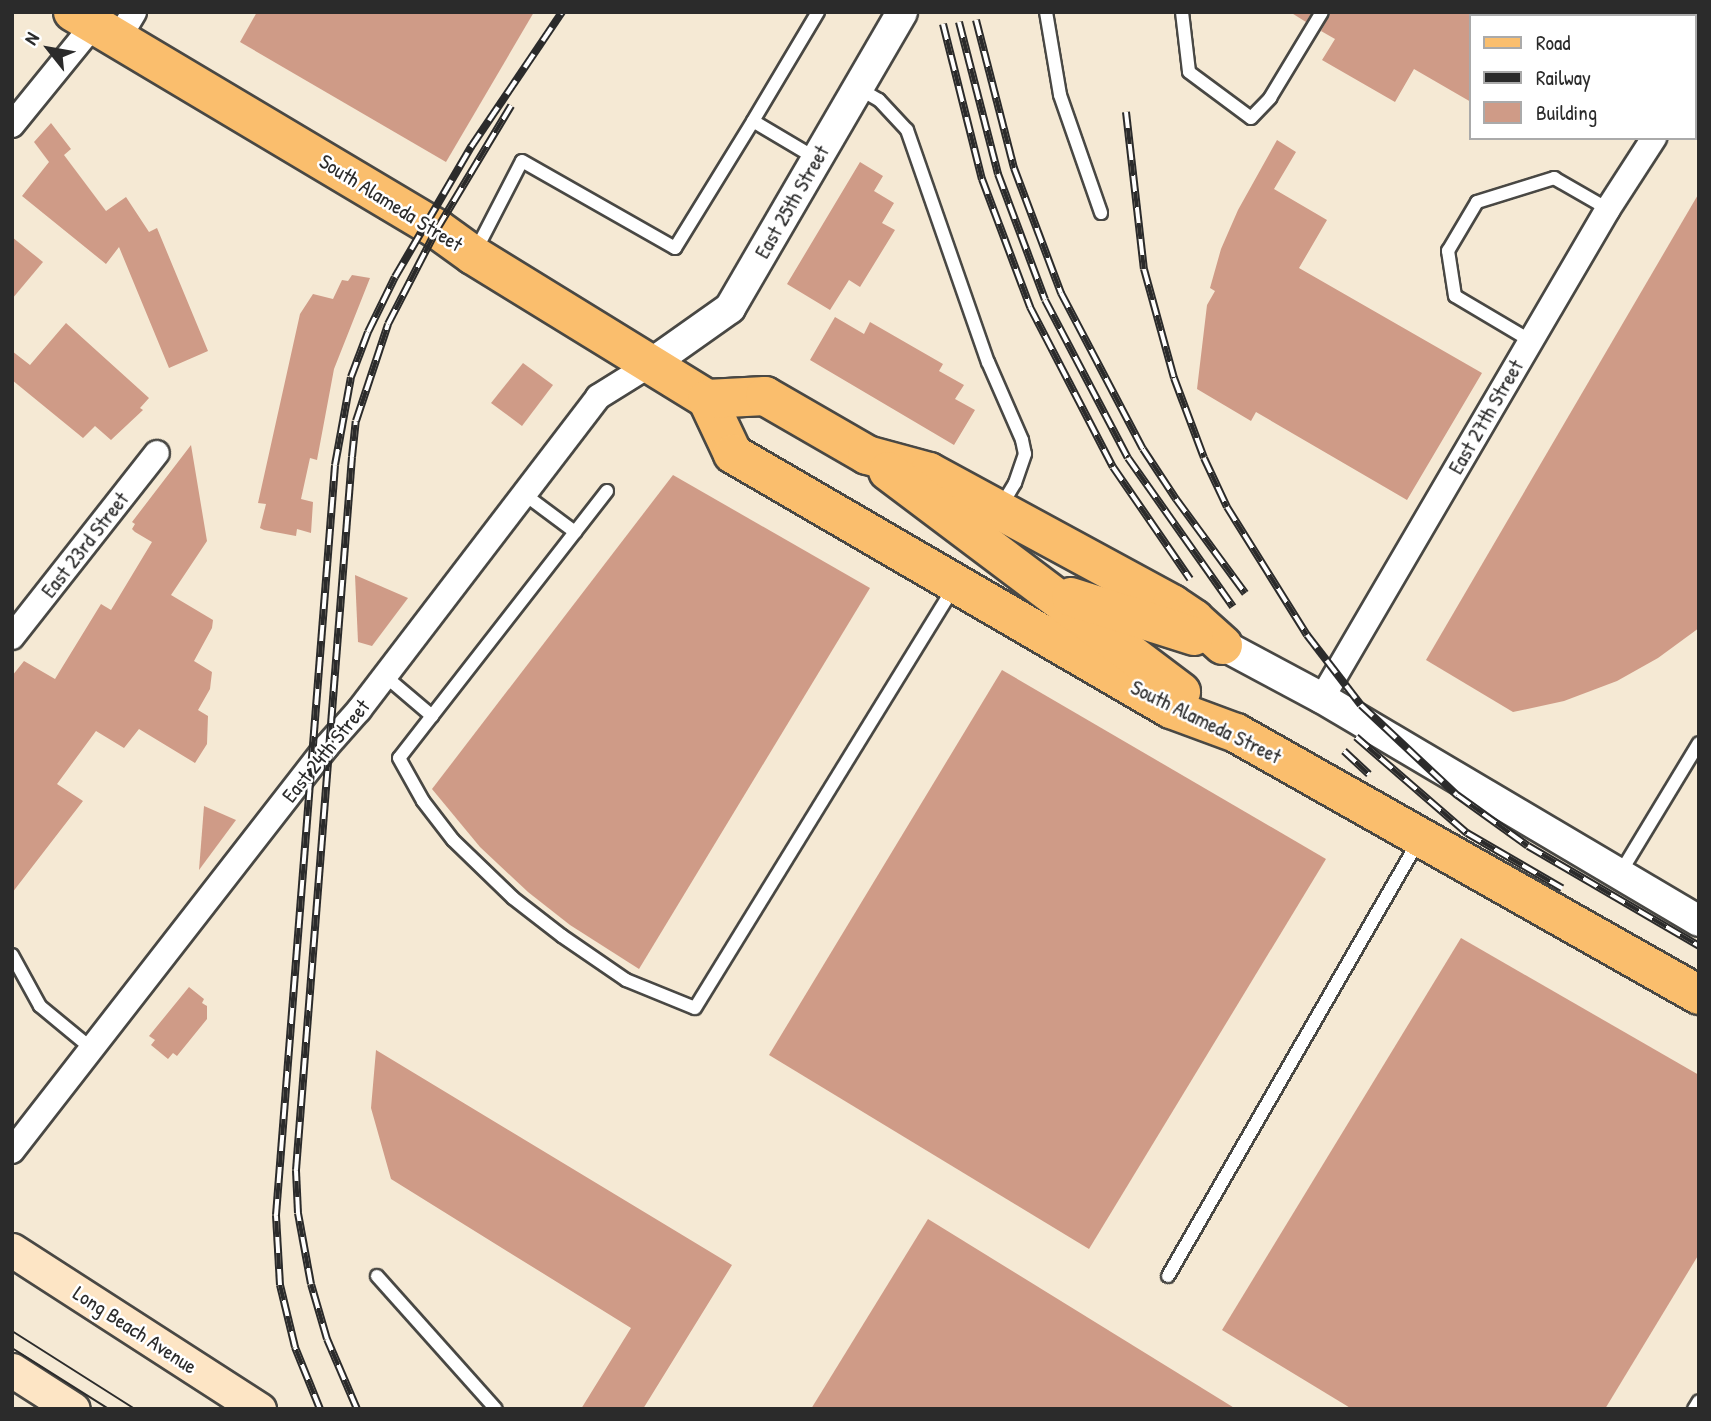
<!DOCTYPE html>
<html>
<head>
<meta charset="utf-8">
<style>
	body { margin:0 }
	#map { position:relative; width:1711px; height:1421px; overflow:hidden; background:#f5e9d4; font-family:"Patrick Hand",sans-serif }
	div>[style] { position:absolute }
	.building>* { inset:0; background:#cf9b87 }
	.roads { filter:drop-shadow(2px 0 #494844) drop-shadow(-2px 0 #494844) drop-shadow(0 2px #494844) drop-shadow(0 -2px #494844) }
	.service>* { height:12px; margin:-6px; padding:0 6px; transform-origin:6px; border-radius:6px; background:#fff }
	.minor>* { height:24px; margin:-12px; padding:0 12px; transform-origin:12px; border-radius:12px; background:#fff }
	.tertiary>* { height:30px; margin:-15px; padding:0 15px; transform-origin:15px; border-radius:15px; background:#fff }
	.secondary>* { height:33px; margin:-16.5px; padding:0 16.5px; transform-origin:16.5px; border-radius:16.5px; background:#fde5c5 }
	.primary>* { height:38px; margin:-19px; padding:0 19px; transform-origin:19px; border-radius:19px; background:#fabe6d }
	.tram>* { height:2px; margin:-1px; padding:0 1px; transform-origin:1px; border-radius:1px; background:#2b2b2b }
	.rail>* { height:8px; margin-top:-4px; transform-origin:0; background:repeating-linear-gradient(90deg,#fff 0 16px,#2b2b2b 0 32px); box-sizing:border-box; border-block:2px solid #2b2b2b }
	span { translate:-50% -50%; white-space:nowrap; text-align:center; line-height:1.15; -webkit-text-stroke:5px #fff; paint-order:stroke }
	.street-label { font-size:21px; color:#2b2b2b }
	.frame { position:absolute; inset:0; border:14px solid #2b2b2b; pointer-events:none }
	.legend { position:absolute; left:1469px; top:14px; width:228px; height:126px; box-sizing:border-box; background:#fff; border:2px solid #aaa; margin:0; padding:9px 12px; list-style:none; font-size:21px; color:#2b2b2b }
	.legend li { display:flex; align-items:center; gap:14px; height:35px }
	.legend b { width:35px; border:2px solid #aaa }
	.north { position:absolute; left:14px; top:14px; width:70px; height:70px; -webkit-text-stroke:5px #fff; paint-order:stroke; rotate:301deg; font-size:19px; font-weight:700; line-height:28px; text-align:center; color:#2b2b2b }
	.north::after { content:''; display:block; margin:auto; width:24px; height:32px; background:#2b2b2b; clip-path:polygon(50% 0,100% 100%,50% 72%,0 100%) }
</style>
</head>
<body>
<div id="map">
	<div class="building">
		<div style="clip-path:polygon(257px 12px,534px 12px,446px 162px,240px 42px)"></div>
		<div style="clip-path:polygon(1290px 12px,1312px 12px,1306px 22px)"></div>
		<div style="clip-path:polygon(1331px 12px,1471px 12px,1471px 102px,1414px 69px,1395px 102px,1322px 60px,1335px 39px,1321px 31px)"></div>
		<div style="clip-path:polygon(51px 123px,71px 149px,64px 155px,106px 211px,126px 197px,149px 232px,157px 228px,208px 351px,169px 368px,119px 247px,106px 264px,22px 196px,49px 162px,34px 142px)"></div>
		<div style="clip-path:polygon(1277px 140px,1296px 152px,1274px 189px,1327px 220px,1299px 268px,1482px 373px,1407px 500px,1256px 412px,1251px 421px,1197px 389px,1207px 305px,1215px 291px,1210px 288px,1221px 249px,1238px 210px)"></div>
		<div style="clip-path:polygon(860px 162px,883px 176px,874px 191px,894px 203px,882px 223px,895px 230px,860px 287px,849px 280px,830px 310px,787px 284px)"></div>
		<div style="clip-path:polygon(1699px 193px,1699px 628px,1658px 658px,1617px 681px,1564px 701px,1513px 712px,1426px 660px)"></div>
		<div style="clip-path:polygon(12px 237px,43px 262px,12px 299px)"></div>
		<div style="clip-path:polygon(352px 275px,370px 278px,334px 369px,317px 460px,310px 458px,301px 499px,313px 502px,311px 533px,297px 529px,296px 536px,264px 530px,260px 528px,266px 504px,258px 503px,300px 314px,313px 294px,333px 299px,342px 280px,348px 281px)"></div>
		<div style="clip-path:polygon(835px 317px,864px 334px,870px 322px,943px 364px,939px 371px,964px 385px,955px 399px,975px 410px,954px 445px,810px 360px)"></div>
		<div style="clip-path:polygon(66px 323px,149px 398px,140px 408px,143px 410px,111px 440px,95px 426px,83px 438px,12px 380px,12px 351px,30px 365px)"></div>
		<div style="clip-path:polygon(523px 363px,553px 385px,522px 426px,491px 403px)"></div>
		<div style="clip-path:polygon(191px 445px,207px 541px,171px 595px,213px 620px,212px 628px,194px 661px,212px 672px,210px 689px,198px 710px,208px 716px,207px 744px,195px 763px,139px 729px,124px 748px,96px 731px,57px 784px,83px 801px,12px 893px,12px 676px,24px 661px,55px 679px,101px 604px,111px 610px,152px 542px,135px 532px,132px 529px,135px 524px,132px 522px)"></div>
		<div style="clip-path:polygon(673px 475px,870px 588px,639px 969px,570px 925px,528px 892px,480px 847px,432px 789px)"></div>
		<div style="clip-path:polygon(355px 575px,408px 598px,372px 646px,358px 642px)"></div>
		<div style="clip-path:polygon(1002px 670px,1326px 859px,1089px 1249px,769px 1055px)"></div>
		<div style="clip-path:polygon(204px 806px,236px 820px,199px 870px)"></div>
		<div style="clip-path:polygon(1461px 938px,1699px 1075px,1699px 1254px,1605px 1409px,1352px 1409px,1222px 1330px)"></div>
		<div style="clip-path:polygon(189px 987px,204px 999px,202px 1003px,207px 1006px,207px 1019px,177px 1056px,173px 1053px,168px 1059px,151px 1045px,155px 1040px,149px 1036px)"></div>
		<div style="clip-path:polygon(376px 1050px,732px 1265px,643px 1409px,581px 1409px,631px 1328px,391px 1179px,371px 1108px)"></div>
		<div style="clip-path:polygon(928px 1219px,1236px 1409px,811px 1409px)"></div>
	</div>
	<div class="roads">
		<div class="service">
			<div style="left:1046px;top:12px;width:84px;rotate:80.4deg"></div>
			<div style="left:1060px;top:95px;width:125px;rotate:70.8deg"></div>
			<div style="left:1182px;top:12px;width:60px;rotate:83.3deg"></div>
			<div style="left:1189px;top:72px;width:77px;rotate:36.6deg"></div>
			<div style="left:1251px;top:118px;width:28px;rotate:-46deg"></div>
			<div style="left:1270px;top:98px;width:100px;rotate:-58.8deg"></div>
			<div style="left:858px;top:88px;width:24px;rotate:30deg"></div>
			<div style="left:879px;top:100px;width:41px;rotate:47deg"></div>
			<div style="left:907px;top:130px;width:246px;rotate:70.8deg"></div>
			<div style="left:988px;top:362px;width:85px;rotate:66.4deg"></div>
			<div style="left:1022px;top:440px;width:14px;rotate:78deg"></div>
			<div style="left:1025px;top:454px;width:31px;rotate:109deg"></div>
			<div style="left:1015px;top:483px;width:29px;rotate:121deg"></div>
			<div style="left:817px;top:159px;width:74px;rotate:-149.3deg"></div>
			<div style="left:753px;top:121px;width:127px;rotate:-59.2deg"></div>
			<div style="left:475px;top:252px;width:102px;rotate:-62.7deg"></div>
			<div style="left:522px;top:161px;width:176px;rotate:29.6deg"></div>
			<div style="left:675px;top:248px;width:149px;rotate:-58.4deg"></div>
			<div style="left:1531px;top:341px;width:88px;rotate:-149.4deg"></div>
			<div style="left:1455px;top:296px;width:46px;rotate:-98.8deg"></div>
			<div style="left:1448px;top:251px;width:57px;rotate:-59.4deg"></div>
			<div style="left:1477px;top:202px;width:81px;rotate:-17.3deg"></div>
			<div style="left:1554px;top:178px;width:62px;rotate:29.9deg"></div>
			<div style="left:607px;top:491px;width:338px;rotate:127.9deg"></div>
			<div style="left:399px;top:758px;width:49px;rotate:60.8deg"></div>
			<div style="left:423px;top:801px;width:49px;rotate:52.4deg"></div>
			<div style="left:453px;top:840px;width:83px;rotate:44deg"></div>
			<div style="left:513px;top:898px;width:62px;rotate:37.8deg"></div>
			<div style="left:562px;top:936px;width:78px;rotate:34.5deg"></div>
			<div style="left:626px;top:980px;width:74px;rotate:22.1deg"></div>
			<div style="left:695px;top:1008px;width:494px;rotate:-58.4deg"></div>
			<div style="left:524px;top:494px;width:64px;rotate:36.7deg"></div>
			<div style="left:385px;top:676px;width:62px;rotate:40.4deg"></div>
			<div style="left:1619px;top:875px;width:154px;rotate:-58.8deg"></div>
			<div style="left:12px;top:955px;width:58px;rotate:61.2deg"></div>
			<div style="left:40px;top:1006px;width:67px;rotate:39.6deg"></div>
			<div style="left:377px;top:1276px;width:178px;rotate:48.2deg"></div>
			<div style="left:1168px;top:1276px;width:503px;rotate:-60.07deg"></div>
			<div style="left:1694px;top:1409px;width:9px;rotate:-58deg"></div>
		</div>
		<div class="minor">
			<div style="left:118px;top:39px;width:31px;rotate:-59deg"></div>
			<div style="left:1695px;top:86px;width:6px;rotate:-45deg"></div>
			<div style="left:12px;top:125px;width:130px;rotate:-50.9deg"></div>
			<div style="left:12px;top:637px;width:234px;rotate:-51.8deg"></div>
			<div style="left:1322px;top:698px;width:566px;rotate:-59.68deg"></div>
			<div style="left:1608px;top:209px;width:85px;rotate:-57.1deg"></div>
			<div style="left:12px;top:1151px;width:513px;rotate:-52.13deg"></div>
			<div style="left:327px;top:746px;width:48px;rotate:-48.4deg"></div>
			<div style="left:359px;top:710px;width:394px;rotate:-52.6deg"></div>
			<div style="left:598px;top:397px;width:62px;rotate:-31.9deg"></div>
		</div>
		<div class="tertiary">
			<div style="left:651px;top:364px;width:97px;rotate:-35.3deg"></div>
			<div style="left:730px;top:308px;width:342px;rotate:-59.8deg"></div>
			<div style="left:1223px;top:645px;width:112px;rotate:28.2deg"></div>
			<div style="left:1322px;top:698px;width:438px;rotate:30.6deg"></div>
		</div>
		<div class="secondary">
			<div style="left:12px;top:1250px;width:294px;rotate:32.8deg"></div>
			<div style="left:12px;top:1370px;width:72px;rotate:32.6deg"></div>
		</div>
		<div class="primary">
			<div style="left:73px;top:12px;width:424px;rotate:30.8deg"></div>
			<div style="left:437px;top:229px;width:44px;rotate:35.8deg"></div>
			<div style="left:473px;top:255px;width:275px;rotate:31.6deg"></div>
			<div style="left:707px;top:399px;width:61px;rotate:64.7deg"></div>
			<div style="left:733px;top:454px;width:507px;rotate:30.21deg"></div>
			<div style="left:1171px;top:709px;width:69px;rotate:20.3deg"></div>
			<div style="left:1236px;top:733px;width:532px;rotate:29.5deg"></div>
			<div style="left:707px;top:399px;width:58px;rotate:-3deg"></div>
			<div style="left:765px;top:396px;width:118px;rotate:30deg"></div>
			<div style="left:867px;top:455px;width:64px;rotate:15.3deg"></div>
			<div style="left:929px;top:472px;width:277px;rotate:28.5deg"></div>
			<div style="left:1172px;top:604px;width:27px;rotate:34deg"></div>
			<div style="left:1194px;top:619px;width:39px;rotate:42deg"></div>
			<div style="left:888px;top:471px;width:367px;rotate:37deg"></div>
			<div style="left:1071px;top:597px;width:129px;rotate:17.6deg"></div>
		</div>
	</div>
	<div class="tram">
		<div style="left:12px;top:1331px;width:146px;rotate:32.4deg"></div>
		<div style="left:12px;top:1348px;width:115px;rotate:32.2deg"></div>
	</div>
	<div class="rail">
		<div style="left:976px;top:20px;width:153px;rotate:75.6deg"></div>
		<div style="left:1014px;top:168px;width:134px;rotate:69.4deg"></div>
		<div style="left:1061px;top:293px;width:176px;rotate:62.3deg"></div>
		<div style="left:1143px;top:449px;width:60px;rotate:56.6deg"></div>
		<div style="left:1176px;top:499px;width:117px;rotate:53.7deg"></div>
		<div style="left:959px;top:22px;width:157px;rotate:75.6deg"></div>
		<div style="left:998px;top:174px;width:134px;rotate:69.5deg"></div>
		<div style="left:1045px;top:300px;width:178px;rotate:62.3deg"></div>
		<div style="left:1128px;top:458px;width:182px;rotate:54.8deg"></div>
		<div style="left:943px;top:24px;width:160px;rotate:75.9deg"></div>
		<div style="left:982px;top:179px;width:137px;rotate:69.4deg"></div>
		<div style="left:1030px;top:307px;width:180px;rotate:62.6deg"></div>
		<div style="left:1113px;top:467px;width:136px;rotate:55.5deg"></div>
		<div style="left:1126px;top:112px;width:158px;rotate:83.5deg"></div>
		<div style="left:1144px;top:269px;width:113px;rotate:74.6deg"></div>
		<div style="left:1174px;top:378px;width:85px;rotate:69.4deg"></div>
		<div style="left:1204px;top:458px;width:54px;rotate:64.9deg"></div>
		<div style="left:1227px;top:507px;width:151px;rotate:58deg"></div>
		<div style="left:1307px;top:635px;width:88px;rotate:52.4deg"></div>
		<div style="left:1361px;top:705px;width:132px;rotate:43.2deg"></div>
		<div style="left:1457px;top:795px;width:87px;rotate:35.7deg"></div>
		<div style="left:1528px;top:846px;width:198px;rotate:30.3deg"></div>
		<div style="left:1356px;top:737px;width:147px;rotate:40.9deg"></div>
		<div style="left:1467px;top:833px;width:110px;rotate:30.1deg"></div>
		<div style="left:1344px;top:751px;width:34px;rotate:43deg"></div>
		<div style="left:320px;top:1409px;width:67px;rotate:-112deg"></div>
		<div style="left:295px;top:1347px;width:64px;rotate:-103.6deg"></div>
		<div style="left:280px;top:1285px;width:70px;rotate:-93.3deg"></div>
		<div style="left:276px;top:1215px;width:752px;rotate:-85.5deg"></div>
		<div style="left:335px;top:465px;width:89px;rotate:-79.7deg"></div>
		<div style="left:351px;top:377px;width:48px;rotate:-69.3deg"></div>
		<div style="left:368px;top:332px;width:61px;rotate:-63.9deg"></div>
		<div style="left:395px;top:277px;width:151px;rotate:-59.7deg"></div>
		<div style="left:471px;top:147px;width:163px;rotate:-56deg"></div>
		<div style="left:357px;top:1409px;width:76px;rotate:-113.2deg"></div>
		<div style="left:327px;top:1339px;width:57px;rotate:-106.2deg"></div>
		<div style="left:311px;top:1284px;width:72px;rotate:-100.4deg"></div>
		<div style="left:298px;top:1213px;width:43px;rotate:-92.7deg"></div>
		<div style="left:296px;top:1170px;width:715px;rotate:-85.51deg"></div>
		<div style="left:352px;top:457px;width:36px;rotate:-84deg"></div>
		<div style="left:356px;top:421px;width:102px;rotate:-71.7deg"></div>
		<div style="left:388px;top:324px;width:107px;rotate:-62.7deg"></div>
		<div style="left:437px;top:229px;width:144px;rotate:-59deg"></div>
	</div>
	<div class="street-label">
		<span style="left:792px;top:202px;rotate:-60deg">East 25th Street</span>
		<span style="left:391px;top:203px;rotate:32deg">South Alameda Street</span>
		<span style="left:1486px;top:417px;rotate:-60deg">East 27th Street</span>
		<span style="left:85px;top:545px;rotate:-52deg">East 23rd Street</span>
		<span style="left:1206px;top:722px;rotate:26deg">South Alameda Street</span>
		<span style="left:326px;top:751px;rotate:-51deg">East 24th Street</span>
		<span style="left:135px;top:1330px;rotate:33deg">Long Beach Avenue</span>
	</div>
	<div class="frame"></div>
	<ul class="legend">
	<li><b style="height:9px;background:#fabe6d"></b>Road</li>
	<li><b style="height:9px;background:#2b2b2b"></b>Railway</li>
	<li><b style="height:19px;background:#cf9b87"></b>Building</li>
	</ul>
	<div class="north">N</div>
</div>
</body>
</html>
